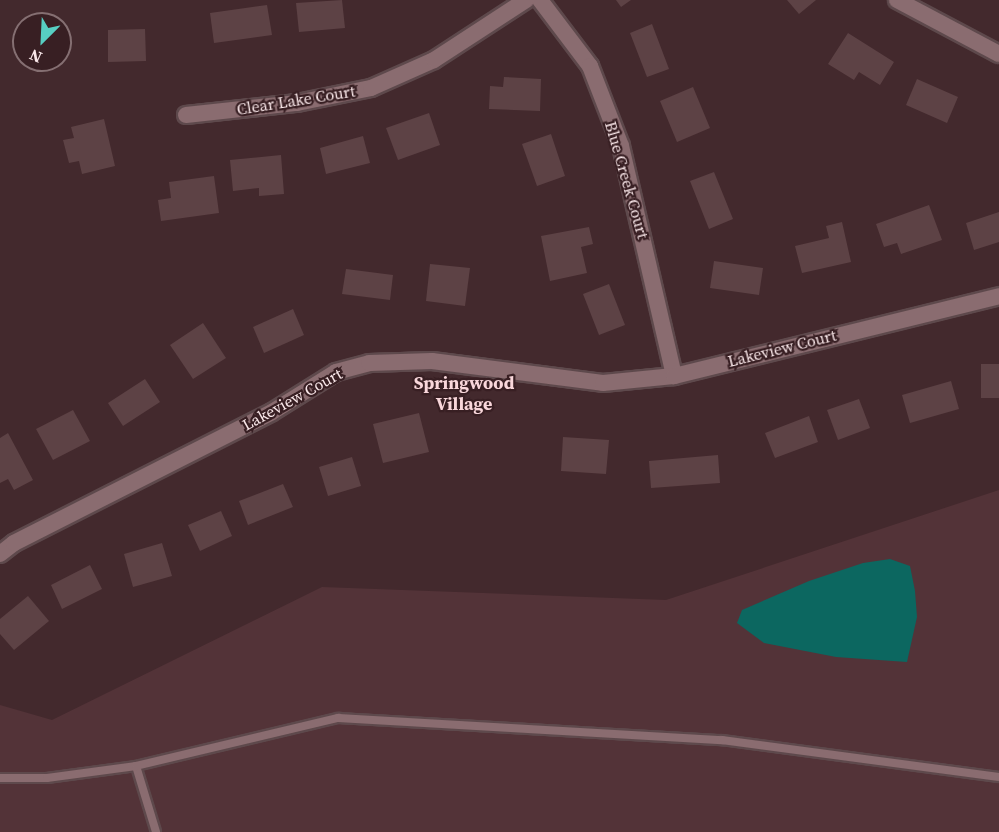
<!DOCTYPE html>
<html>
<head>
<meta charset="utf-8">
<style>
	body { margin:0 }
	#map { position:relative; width:999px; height:832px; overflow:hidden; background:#43292d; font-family:"Source Serif 4",serif }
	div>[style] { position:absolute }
	.built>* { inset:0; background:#533338 }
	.water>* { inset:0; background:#0c6760 }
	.building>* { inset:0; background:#5d4245 }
	.roads { filter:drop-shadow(2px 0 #5e494c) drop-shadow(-2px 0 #5e494c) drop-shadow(0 2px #5e494c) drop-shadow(0 -2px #5e494c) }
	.lane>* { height:8px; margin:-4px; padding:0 4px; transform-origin:4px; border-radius:4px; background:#8a6c70 }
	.street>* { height:16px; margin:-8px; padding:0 8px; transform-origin:8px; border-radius:8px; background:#8a6c70 }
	span { translate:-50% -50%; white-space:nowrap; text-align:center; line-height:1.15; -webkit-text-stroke:4.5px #381f23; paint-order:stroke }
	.street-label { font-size:16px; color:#f9e7e9 }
	.neighbourhood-label { font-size:18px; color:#f9d7db; font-weight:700 }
	.north { position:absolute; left:12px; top:12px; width:60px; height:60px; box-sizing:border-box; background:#381f23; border:2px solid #856f72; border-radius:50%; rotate:204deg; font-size:16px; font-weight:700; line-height:24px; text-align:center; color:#f9e7e9 }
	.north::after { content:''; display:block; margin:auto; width:21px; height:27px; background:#57cec2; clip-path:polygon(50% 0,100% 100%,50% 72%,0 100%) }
</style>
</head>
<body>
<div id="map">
	<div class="built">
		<div style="clip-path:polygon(999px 490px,999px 832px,0 832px,0 705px,52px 720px,322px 587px,666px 600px)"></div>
	</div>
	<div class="water">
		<div style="clip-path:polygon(890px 559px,910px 566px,915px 591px,917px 617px,907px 662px,836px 657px,764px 643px,737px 623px,742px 610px,809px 581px,863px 563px)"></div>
	</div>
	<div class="building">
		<div style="clip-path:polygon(342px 0,345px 28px,299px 32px,296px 3px)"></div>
		<div style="clip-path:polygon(616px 0,631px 0,621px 7px)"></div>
		<div style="clip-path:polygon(787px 0,816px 0,799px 14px)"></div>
		<div style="clip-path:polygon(267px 5px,272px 35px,214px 43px,210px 13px)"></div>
		<div style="clip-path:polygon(652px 24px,669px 69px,647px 77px,630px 33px)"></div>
		<div style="clip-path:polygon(145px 29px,146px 61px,108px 62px,108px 30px)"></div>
		<div style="clip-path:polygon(848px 33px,894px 62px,880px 85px,859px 72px,854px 80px,828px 64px)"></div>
		<div style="clip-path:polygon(504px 77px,541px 79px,540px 111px,489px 109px,490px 86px,503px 87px)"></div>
		<div style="clip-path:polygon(917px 79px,958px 97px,947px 123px,906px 105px)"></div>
		<div style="clip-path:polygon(693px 87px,710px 128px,677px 142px,660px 101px)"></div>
		<div style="clip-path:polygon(429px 113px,440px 145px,398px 160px,386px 128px)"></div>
		<div style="clip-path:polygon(104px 119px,115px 166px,82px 174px,79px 161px,69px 163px,63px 140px,74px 138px,71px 127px)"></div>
		<div style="clip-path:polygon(551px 134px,565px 176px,537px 186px,522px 144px)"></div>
		<div style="clip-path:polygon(363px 136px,370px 163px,326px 174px,320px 148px)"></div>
		<div style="clip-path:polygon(281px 155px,284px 194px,259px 196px,259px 188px,233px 191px,230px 160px)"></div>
		<div style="clip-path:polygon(714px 172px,733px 219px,709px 229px,690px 181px)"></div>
		<div style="clip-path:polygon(214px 176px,219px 213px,161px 221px,158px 200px,171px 198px,169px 182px)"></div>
		<div style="clip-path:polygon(929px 205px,942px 240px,901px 254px,897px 243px,884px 247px,876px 224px)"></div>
		<div style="clip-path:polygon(999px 212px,999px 242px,974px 250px,966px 223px)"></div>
		<div style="clip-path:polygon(842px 222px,851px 262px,802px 273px,795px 246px,829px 238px,826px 226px)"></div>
		<div style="clip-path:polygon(589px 227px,593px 244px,581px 247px,587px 273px,550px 281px,541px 236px)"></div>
		<div style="clip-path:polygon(714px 261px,763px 268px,759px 295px,710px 288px)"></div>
		<div style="clip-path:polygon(430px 264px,470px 268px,465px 306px,426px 301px)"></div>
		<div style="clip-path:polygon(346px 269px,393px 275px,390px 300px,342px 294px)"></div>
		<div style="clip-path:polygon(609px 284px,625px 325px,599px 335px,583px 294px)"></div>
		<div style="clip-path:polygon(293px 309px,304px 335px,264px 353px,253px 327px)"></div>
		<div style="clip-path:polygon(203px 323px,226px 358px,193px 379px,170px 345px)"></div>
		<div style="clip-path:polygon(981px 364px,999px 364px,999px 398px,981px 398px)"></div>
		<div style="clip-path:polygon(145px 379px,160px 402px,123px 426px,108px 403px)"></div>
		<div style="clip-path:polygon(951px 381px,959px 409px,910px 423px,902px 395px)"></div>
		<div style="clip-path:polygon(859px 399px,870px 428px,838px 440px,827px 410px)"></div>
		<div style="clip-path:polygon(73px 410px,90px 441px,53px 460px,36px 429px)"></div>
		<div style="clip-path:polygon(419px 413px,429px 452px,383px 463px,373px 424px)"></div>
		<div style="clip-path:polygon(809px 416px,818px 442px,775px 458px,765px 433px)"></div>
		<div style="clip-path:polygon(8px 433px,33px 480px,14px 490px,8px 479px,0 483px,0 438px)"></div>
		<div style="clip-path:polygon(563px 437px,609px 440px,606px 474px,561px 471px)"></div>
		<div style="clip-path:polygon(718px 455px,720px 483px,651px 488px,649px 461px)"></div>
		<div style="clip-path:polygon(352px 457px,361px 486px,328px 496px,319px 467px)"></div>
		<div style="clip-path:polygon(283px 484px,293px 507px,248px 525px,239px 501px)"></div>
		<div style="clip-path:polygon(221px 511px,232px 536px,200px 551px,188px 525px)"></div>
		<div style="clip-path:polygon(162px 543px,172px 576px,133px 587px,124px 554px)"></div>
		<div style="clip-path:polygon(90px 565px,102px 589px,62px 609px,51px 585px)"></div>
		<div style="clip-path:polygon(28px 596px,49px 621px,14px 650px,0 634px,0 619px)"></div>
	</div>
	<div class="roads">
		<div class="lane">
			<div style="left:136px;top:766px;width:69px;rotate:73.1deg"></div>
			<div style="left:0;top:778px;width:47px"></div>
			<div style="left:47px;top:778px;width:90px;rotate:-7.7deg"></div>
			<div style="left:136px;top:766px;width:208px;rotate:-13.4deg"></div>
			<div style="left:338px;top:718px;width:385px;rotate:3.3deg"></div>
			<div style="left:722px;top:740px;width:279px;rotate:7.6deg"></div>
		</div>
		<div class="street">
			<div style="left:540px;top:0;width:83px;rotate:52.9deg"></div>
			<div style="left:590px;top:66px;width:86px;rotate:68.8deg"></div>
			<div style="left:621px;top:146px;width:236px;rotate:77deg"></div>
			<div style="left:897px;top:0;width:115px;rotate:27.9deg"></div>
			<div style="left:186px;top:115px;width:112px;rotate:-6.2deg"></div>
			<div style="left:297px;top:103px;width:76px;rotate:-11.5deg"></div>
			<div style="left:371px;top:88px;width:69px;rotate:-24deg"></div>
			<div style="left:434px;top:60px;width:110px;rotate:-33.1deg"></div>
			<div style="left:0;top:554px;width:18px;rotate:-38deg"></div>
			<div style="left:14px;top:543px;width:289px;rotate:-26.9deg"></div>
			<div style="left:272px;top:412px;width:75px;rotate:-32deg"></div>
			<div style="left:336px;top:372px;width:34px;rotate:-15deg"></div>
			<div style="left:369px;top:363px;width:63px;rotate:-1.8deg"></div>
			<div style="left:432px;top:361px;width:172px;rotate:7.3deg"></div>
			<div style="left:603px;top:383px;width:71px;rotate:-5.6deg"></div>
			<div style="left:674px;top:376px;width:335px;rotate:-13.8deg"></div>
		</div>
	</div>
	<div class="street-label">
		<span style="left:296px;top:100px;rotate:-9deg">Clear Lake Court</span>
		<span style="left:627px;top:180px;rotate:74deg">Blue Creek Court</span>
		<span style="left:782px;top:348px;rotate:-14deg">Lakeview Court</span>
		<span style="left:292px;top:399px;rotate:-29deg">Lakeview Court</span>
	</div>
	<div class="neighbourhood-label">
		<span style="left:464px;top:394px">Springwood<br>Village</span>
	</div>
	<div class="north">N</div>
</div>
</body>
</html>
